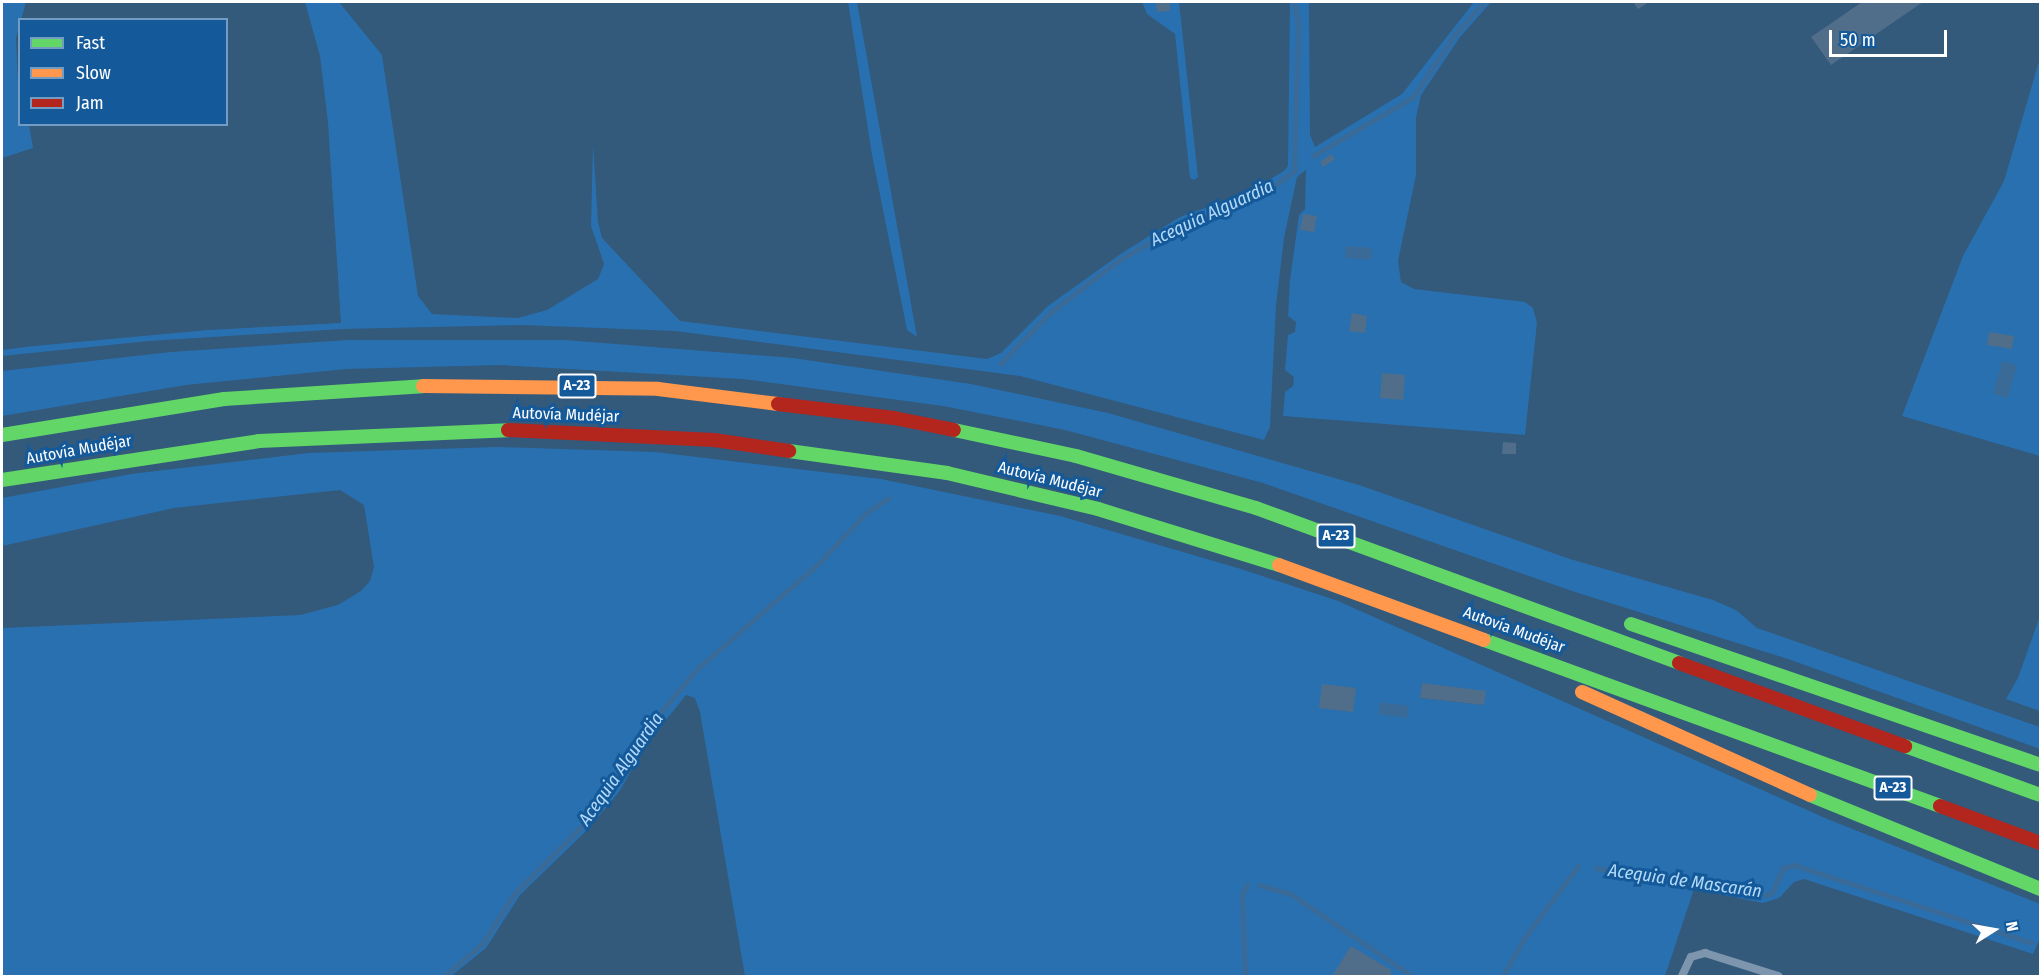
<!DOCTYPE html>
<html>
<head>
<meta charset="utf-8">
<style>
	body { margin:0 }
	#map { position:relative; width:2042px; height:978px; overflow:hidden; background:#33597b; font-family:"Fira Sans Condensed",sans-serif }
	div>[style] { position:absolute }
	.green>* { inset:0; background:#2970b0 }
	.water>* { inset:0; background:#3a6b98 }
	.stream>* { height:4.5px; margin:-2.25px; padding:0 2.25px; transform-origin:2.25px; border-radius:2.25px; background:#3a6b98 }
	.building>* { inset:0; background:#506e8a }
	.lane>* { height:8px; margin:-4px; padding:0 4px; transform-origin:4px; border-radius:4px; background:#7d95ad }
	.fast>* { height:14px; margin:-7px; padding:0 7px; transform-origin:7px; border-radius:7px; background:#63d668 }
	.slow>* { height:14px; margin:-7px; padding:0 7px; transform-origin:7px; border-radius:7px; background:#ff974d }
	.jam>* { height:14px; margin:-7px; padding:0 7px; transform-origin:7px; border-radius:7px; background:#b3261e }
	span { translate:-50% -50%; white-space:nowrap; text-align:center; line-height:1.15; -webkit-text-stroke:6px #145a9a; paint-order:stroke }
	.shield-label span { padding:2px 4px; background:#145a9a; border:2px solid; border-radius:4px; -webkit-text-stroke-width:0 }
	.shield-label { font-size:15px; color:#fff; font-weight:700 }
	.street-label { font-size:16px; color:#fff }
	.water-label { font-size:18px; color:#b4daf9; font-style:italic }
	.frame { position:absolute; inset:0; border:3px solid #fff; pointer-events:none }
	.legend { position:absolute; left:18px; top:18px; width:210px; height:108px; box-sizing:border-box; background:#145a9a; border:2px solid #729cc2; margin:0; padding:8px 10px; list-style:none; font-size:18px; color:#fff }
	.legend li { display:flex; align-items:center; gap:12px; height:30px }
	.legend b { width:30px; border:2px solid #729cc2 }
	.north { position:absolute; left:1964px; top:900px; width:60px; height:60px; -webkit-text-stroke:4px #145a9a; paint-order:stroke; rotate:79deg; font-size:16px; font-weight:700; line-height:24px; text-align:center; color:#fff }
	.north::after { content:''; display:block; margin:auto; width:21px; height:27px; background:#fff; clip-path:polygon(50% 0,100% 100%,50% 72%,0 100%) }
	.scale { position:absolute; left:1829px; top:30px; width:118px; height:27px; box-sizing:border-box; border:3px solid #fff; border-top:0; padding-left:8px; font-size:18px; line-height:21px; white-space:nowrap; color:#fff; -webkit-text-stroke:4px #145a9a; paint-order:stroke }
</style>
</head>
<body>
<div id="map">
	<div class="green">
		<div style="clip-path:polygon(2px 2px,26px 2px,16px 38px,20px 124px,29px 125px,33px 148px,2px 158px)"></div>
		<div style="clip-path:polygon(305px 2px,339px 2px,382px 55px,418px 296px,432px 314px,518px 318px,547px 310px,598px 279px,604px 264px,591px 226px,593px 144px,598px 222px,602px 238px,680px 321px,987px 359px,1001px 353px,1048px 306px,1122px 253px,1180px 217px,1245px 194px,1284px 171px,1288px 166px,1290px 2px,1309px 2px,1310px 135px,1315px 147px,1402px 94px,1474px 2px,1491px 2px,1460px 37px,1421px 95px,1416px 118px,1416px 175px,1398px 261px,1401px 282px,1414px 289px,1525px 302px,1533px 308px,1537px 323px,1525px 435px,1283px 416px,1285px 392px,1293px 386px,1294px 377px,1285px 370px,1288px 335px,1295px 332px,1296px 322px,1288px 316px,1290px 280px,1299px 215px,1305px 209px,1306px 170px,1297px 177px,1284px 238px,1276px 305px,1270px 427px,1264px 440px,1020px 376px,675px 331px,523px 325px,342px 329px,149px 341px,2px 356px,2px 350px,34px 346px,208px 330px,341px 323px,328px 123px,320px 56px)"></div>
		<div style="clip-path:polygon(848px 2px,857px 2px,917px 337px,907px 330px,872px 155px)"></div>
		<div style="clip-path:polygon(1142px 2px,1179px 2px,1198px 177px,1194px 180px,1190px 178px,1175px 34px,1147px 14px)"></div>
		<div style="clip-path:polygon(2040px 58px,2040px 456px,1902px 416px,1963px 256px,2004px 181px)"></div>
		<div style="clip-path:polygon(348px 340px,565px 340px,793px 358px,971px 384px,1108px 413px,1359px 485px,1570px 559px,1713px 600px,1736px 610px,1757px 628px,2040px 727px,2040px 749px,1788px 659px,1572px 591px,1263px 483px,1065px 430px,943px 406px,743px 379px,500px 365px,346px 369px,186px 385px,2px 416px,2px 371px,171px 352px)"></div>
		<div style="clip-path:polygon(evenodd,497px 447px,655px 452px,881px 479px,1060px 516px,1241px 569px,1338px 601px,1825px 818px,2040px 904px,2040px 938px,2033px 954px,1804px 879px,1794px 882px,1779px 898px,1763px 903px,1694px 889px,1665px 976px,745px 976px,700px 712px,695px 698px,686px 695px,645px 746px,619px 792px,588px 829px,520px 895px,486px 948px,451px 976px,2px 976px,2px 628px,300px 615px,338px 605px,361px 591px,370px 581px,374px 567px,364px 505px,340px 490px,174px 508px,2px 546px,2px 498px,131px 474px,308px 453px,497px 447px,1422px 684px,1484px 705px,1421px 698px,1422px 684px)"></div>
		<div style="clip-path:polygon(2040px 616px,2040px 711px,2006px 699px,2018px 678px)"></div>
	</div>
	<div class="water">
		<div style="clip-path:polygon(1346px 246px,1372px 248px,1371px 260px,1345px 258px)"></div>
		<div style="clip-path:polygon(2002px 361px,2017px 365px,2008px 398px,1993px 394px)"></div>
		<div style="clip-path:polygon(1380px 702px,1409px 706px,1407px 718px,1378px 714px)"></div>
	</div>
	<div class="stream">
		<div style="left:1313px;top:156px;width:116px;rotate:-30.5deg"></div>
		<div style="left:1413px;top:97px;width:76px;rotate:-56.3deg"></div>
		<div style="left:1455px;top:34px;width:43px;rotate:-47.8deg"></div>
		<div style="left:1000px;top:364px;width:73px;rotate:-45.6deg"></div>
		<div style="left:1051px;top:312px;width:81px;rotate:-37.4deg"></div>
		<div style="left:1115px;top:263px;width:66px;rotate:-30.8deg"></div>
		<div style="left:1172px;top:229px;width:99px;rotate:-21.4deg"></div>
		<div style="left:1264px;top:193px;width:37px;rotate:-36deg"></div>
		<div style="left:1294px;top:171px;width:145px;rotate:-88.4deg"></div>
		<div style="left:1298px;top:26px;width:24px;rotate:-99deg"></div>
		<div style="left:1596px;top:868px;width:173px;rotate:9deg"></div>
		<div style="left:1767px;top:895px;width:5px;rotate:-22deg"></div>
		<div style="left:1772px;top:893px;width:27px;rotate:-66deg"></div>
		<div style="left:1783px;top:868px;width:11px;rotate:-15deg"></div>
		<div style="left:1794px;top:865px;width:250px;rotate:18.1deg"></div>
		<div style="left:1260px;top:885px;width:32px;rotate:16deg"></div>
		<div style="left:1291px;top:894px;width:146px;rotate:34.1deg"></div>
		<div style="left:444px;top:976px;width:50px;rotate:-40.1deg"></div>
		<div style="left:482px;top:944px;width:59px;rotate:-57.4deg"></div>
		<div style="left:514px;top:894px;width:100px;rotate:-45deg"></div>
		<div style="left:585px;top:823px;width:58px;rotate:-54.1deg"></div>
		<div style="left:619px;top:776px;width:53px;rotate:-59.6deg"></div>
		<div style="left:646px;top:730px;width:80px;rotate:-50.1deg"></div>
		<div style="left:697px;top:669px;width:159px;rotate:-40.9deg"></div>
		<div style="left:817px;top:565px;width:71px;rotate:-46.7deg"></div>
		<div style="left:866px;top:513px;width:27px;rotate:-33deg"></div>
		<div style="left:1245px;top:976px;width:80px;rotate:-92.1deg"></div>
		<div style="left:1242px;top:896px;width:12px;rotate:-66deg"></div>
		<div style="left:1503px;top:976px;width:41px;rotate:-60.9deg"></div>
		<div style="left:1523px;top:940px;width:92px;rotate:-53.4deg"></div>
	</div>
	<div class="building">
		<div style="clip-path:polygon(1156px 2px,1170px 2px,1170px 11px,1157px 12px)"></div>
		<div style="clip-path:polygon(1633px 2px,1649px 2px,1638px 9px)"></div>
		<div style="clip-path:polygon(1862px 2px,1923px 2px,1831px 65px,1811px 37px)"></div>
		<div style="clip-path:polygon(1331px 154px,1335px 159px,1323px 167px,1320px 162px)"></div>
		<div style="clip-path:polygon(1303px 214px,1317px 216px,1314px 232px,1300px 230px)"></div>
		<div style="clip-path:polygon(1352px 313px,1367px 316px,1365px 333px,1349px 331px)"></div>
		<div style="clip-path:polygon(1989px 332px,2014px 336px,2012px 349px,1987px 345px)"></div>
		<div style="clip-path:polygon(1382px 373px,1405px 375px,1403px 400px,1380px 398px)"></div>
		<div style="clip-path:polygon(1503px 442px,1516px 443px,1516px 454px,1502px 454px)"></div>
		<div style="clip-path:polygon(1422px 683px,1486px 691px,1484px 705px,1420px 698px)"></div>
		<div style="clip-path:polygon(1322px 684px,1356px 688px,1353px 712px,1319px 708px)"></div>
		<div style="clip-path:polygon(1351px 946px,1391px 970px,1391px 976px,1332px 976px)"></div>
	</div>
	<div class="lane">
		<div style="left:1682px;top:976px;width:21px;rotate:-65deg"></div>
		<div style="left:1691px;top:957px;width:15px;rotate:-16deg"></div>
		<div style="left:1705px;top:953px;width:77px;rotate:17.5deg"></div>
	</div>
	<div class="fast">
		<div style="left:954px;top:430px;width:125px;rotate:12deg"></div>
		<div style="left:1076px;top:456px;width:187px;rotate:16.1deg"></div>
		<div style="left:1256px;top:508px;width:451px;rotate:20.1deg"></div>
		<div style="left:2px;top:435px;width:225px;rotate:-9.2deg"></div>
		<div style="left:224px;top:399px;width:199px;rotate:-3.7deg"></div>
		<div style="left:789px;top:451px;width:160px;rotate:7.9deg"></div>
		<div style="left:947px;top:473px;width:155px;rotate:13.4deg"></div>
		<div style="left:1098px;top:509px;width:189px;rotate:17.2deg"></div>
		<div style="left:2px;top:480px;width:260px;rotate:-8.6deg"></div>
		<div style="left:259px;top:441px;width:249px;rotate:-2.5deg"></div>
		<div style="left:1631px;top:624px;width:433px;rotate:19deg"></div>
		<div style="left:1484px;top:640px;width:485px;rotate:20deg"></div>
		<div style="left:1905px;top:746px;width:144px;rotate:19.9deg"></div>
		<div style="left:1810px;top:795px;width:248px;rotate:22.2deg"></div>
	</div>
	<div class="slow">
		<div style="left:423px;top:386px;width:235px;rotate:0.7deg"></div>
		<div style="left:658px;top:389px;width:121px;rotate:7.1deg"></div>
		<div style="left:1279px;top:565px;width:218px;rotate:20.1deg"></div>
		<div style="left:1582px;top:692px;width:250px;rotate:24.3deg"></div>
	</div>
	<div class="jam">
		<div style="left:778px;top:404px;width:117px;rotate:6.9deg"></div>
		<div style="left:894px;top:418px;width:61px;rotate:11.3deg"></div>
		<div style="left:508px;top:430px;width:206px;rotate:2.8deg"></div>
		<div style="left:714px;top:440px;width:76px;rotate:8.3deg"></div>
		<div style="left:1679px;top:663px;width:241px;rotate:20.2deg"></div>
		<div style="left:1940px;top:806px;width:107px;rotate:20.3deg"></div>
	</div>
	<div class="shield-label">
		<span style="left:577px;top:386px">A-23</span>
		<span style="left:1336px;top:536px">A-23</span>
		<span style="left:1893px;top:788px">A-23</span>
	</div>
	<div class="street-label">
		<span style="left:566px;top:415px;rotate:2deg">Autovía Mudéjar</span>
		<span style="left:79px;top:450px;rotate:-10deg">Autovía Mudéjar</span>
		<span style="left:1050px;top:480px;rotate:14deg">Autovía Mudéjar</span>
		<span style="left:1514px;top:630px;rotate:20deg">Autovía Mudéjar</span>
	</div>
	<div class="water-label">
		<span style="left:1212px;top:213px;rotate:-25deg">Acequia Alguardia</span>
		<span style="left:621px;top:769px;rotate:-55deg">Acequia Alguardia</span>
		<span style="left:1685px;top:881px;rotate:8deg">Acequia de Mascarán</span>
	</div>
	<div class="frame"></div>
	<ul class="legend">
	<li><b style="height:8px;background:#63d668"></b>Fast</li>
	<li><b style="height:8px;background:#ff974d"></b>Slow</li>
	<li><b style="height:8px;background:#b3261e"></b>Jam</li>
	</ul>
	<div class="north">N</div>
	<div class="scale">50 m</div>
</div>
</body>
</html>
